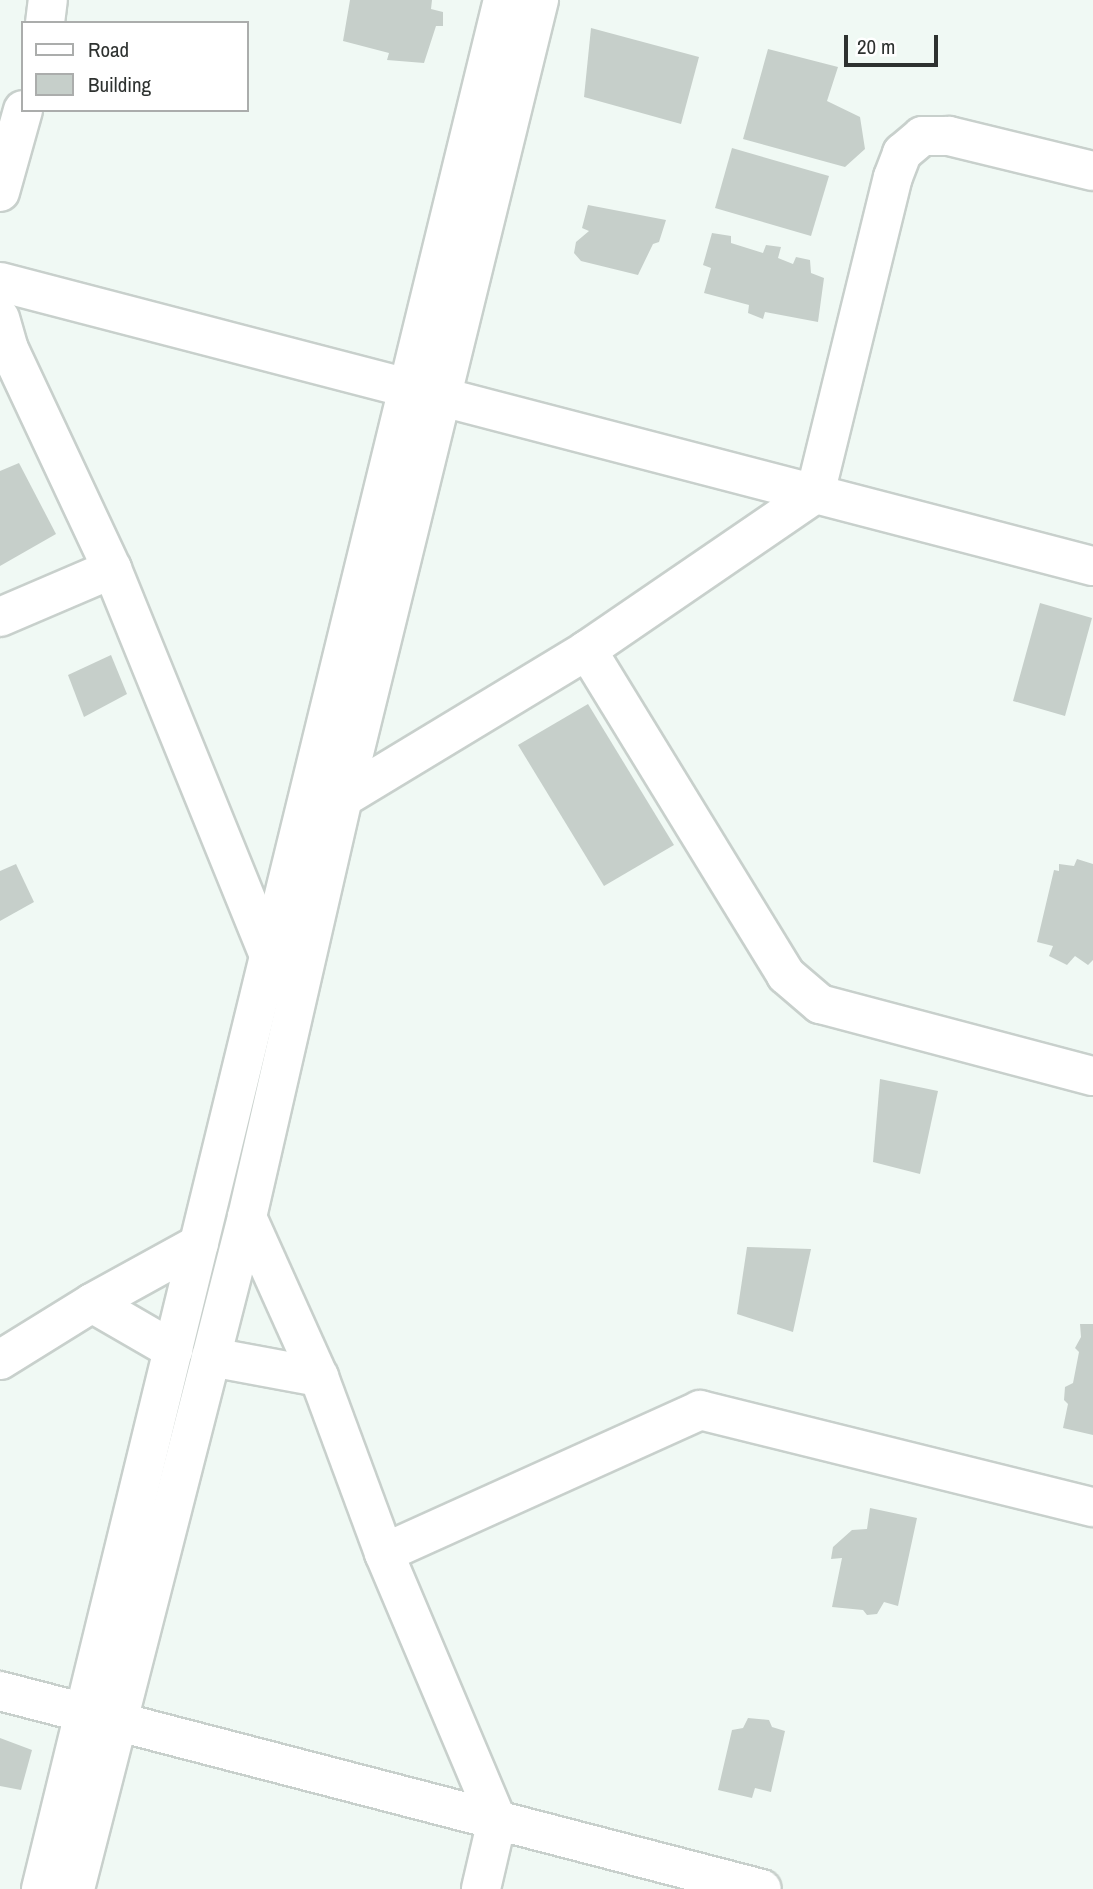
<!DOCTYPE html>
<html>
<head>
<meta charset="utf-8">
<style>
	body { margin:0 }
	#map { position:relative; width:1093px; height:1889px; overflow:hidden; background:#f0f9f4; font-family:"Archivo Narrow",sans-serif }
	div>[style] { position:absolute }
	.building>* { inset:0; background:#c6cfca }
	.roads { filter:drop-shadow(2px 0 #c8d0cc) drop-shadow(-2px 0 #c8d0cc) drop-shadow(0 2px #c8d0cc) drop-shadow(0 -2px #c8d0cc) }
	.minor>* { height:38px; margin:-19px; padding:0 19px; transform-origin:19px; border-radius:19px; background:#fff }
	span { translate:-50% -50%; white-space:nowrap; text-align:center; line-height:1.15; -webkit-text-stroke:7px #fff; paint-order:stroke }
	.legend { position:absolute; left:21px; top:21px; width:228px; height:91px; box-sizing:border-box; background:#fff; border:2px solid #abadac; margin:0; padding:9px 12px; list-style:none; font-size:21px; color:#2e3230 }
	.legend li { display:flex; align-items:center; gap:14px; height:35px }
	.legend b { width:35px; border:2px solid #abadac }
	.scale { position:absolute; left:844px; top:35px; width:94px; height:32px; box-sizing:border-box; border:4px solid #2e3230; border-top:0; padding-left:9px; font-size:21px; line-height:24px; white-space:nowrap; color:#2e3230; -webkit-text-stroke:5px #fff; paint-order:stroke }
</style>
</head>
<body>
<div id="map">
	<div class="building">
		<div style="clip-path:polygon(350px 0,432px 0,431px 9px,443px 12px,443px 26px,436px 26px,424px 63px,387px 60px,389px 53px,343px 41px)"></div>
		<div style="clip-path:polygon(591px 28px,699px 57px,681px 124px,584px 97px)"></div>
		<div style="clip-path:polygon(768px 49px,838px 67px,827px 101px,860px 117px,865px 149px,845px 167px,743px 139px)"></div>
		<div style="clip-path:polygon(732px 148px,829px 176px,811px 236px,715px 208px)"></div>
		<div style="clip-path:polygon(588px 205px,666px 220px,659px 242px,653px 244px,638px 275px,581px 261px,574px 253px,576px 242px,589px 231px,582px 228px)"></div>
		<div style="clip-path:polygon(712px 233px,731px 236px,731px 243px,763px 253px,766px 245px,781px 247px,778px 258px,793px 264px,796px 257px,810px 260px,811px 273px,824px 278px,818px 322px,765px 312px,763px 319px,748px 313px,749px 305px,704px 293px,711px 268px,703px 265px)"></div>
		<div style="clip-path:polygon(19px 463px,56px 534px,0 566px,0 471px)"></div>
		<div style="clip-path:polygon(1040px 603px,1092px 618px,1065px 716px,1013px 701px)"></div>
		<div style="clip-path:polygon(111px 655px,127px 694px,84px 717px,68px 675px)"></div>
		<div style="clip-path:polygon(588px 704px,674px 845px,604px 886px,518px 745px)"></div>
		<div style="clip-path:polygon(1077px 859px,1093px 864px,1093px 960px,1088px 965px,1075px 956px,1067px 965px,1049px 956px,1053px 946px,1037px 942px,1054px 870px,1059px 871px,1059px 864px,1074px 866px)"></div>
		<div style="clip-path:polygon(16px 864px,34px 902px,0 921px,0 871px)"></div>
		<div style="clip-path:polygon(880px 1079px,938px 1091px,920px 1174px,873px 1162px)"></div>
		<div style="clip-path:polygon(747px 1247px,811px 1249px,793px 1332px,737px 1314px)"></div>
		<div style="clip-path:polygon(1080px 1324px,1093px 1324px,1093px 1435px,1063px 1428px,1068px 1404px,1064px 1400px,1065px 1387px,1073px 1383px,1079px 1352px,1075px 1348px,1081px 1337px)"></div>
		<div style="clip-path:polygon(870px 1508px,917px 1518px,898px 1606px,884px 1602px,877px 1614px,867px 1615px,863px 1610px,832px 1607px,842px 1558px,831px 1559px,833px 1547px,852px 1530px,867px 1529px)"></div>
		<div style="clip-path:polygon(748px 1718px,769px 1720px,772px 1727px,785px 1731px,771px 1792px,755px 1788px,752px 1798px,718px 1790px,732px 1730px,743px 1728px)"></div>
		<div style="clip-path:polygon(0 1738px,32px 1750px,21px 1790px,0 1786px)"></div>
	</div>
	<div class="roads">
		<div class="minor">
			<div style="left:45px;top:23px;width:23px;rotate:-83deg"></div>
			<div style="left:0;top:192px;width:85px;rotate:-74.3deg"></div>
			<div style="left:0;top:282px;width:1129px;rotate:14.57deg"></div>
			<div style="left:0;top:318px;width:32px;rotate:74deg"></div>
			<div style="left:9px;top:349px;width:243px;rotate:64.9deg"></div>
			<div style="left:112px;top:569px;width:417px;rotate:67.9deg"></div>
			<div style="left:0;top:617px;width:122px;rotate:-23.2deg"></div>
			<div style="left:587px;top:650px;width:381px;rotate:58.5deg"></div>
			<div style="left:786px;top:975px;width:45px;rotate:40.5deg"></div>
			<div style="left:820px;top:1004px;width:282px;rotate:14.8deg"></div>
			<div style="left:343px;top:798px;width:285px;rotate:-31.2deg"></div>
			<div style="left:587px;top:650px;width:276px;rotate:-34.4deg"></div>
			<div style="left:815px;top:494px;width:326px;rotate:-76.2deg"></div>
			<div style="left:893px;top:177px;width:26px;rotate:-69deg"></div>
			<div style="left:902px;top:153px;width:26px;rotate:-40deg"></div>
			<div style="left:922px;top:136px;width:27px"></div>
			<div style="left:949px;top:136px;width:148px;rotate:13.7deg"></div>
			<div style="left:247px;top:1217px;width:175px;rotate:65.8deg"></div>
			<div style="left:319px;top:1377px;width:188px;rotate:69.7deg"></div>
			<div style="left:384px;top:1553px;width:290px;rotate:67.1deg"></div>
			<div style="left:497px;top:1820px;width:71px;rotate:103.1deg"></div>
			<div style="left:92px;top:1303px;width:94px;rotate:30.1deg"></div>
			<div style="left:211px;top:1357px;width:110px;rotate:10.5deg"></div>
			<div style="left:0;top:1360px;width:108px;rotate:-31.8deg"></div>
			<div style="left:92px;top:1303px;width:122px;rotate:-28.9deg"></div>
			<div style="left:384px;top:1553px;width:347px;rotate:-24.3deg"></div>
			<div style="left:700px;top:1410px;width:405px;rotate:13.9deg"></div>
			<div style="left:0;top:1691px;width:787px;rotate:14.57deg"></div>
			<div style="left:41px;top:1889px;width:1945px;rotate:-76.26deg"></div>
			<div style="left:75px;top:1889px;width:694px;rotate:-75.64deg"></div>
			<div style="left:247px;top:1217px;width:430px;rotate:-77.1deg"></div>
			<div style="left:343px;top:798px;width:822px;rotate:-76.2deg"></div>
		</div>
	</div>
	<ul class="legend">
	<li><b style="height:9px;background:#fff"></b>Road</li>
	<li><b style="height:19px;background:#c6cfca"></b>Building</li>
	</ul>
	<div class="scale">20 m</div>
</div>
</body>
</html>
